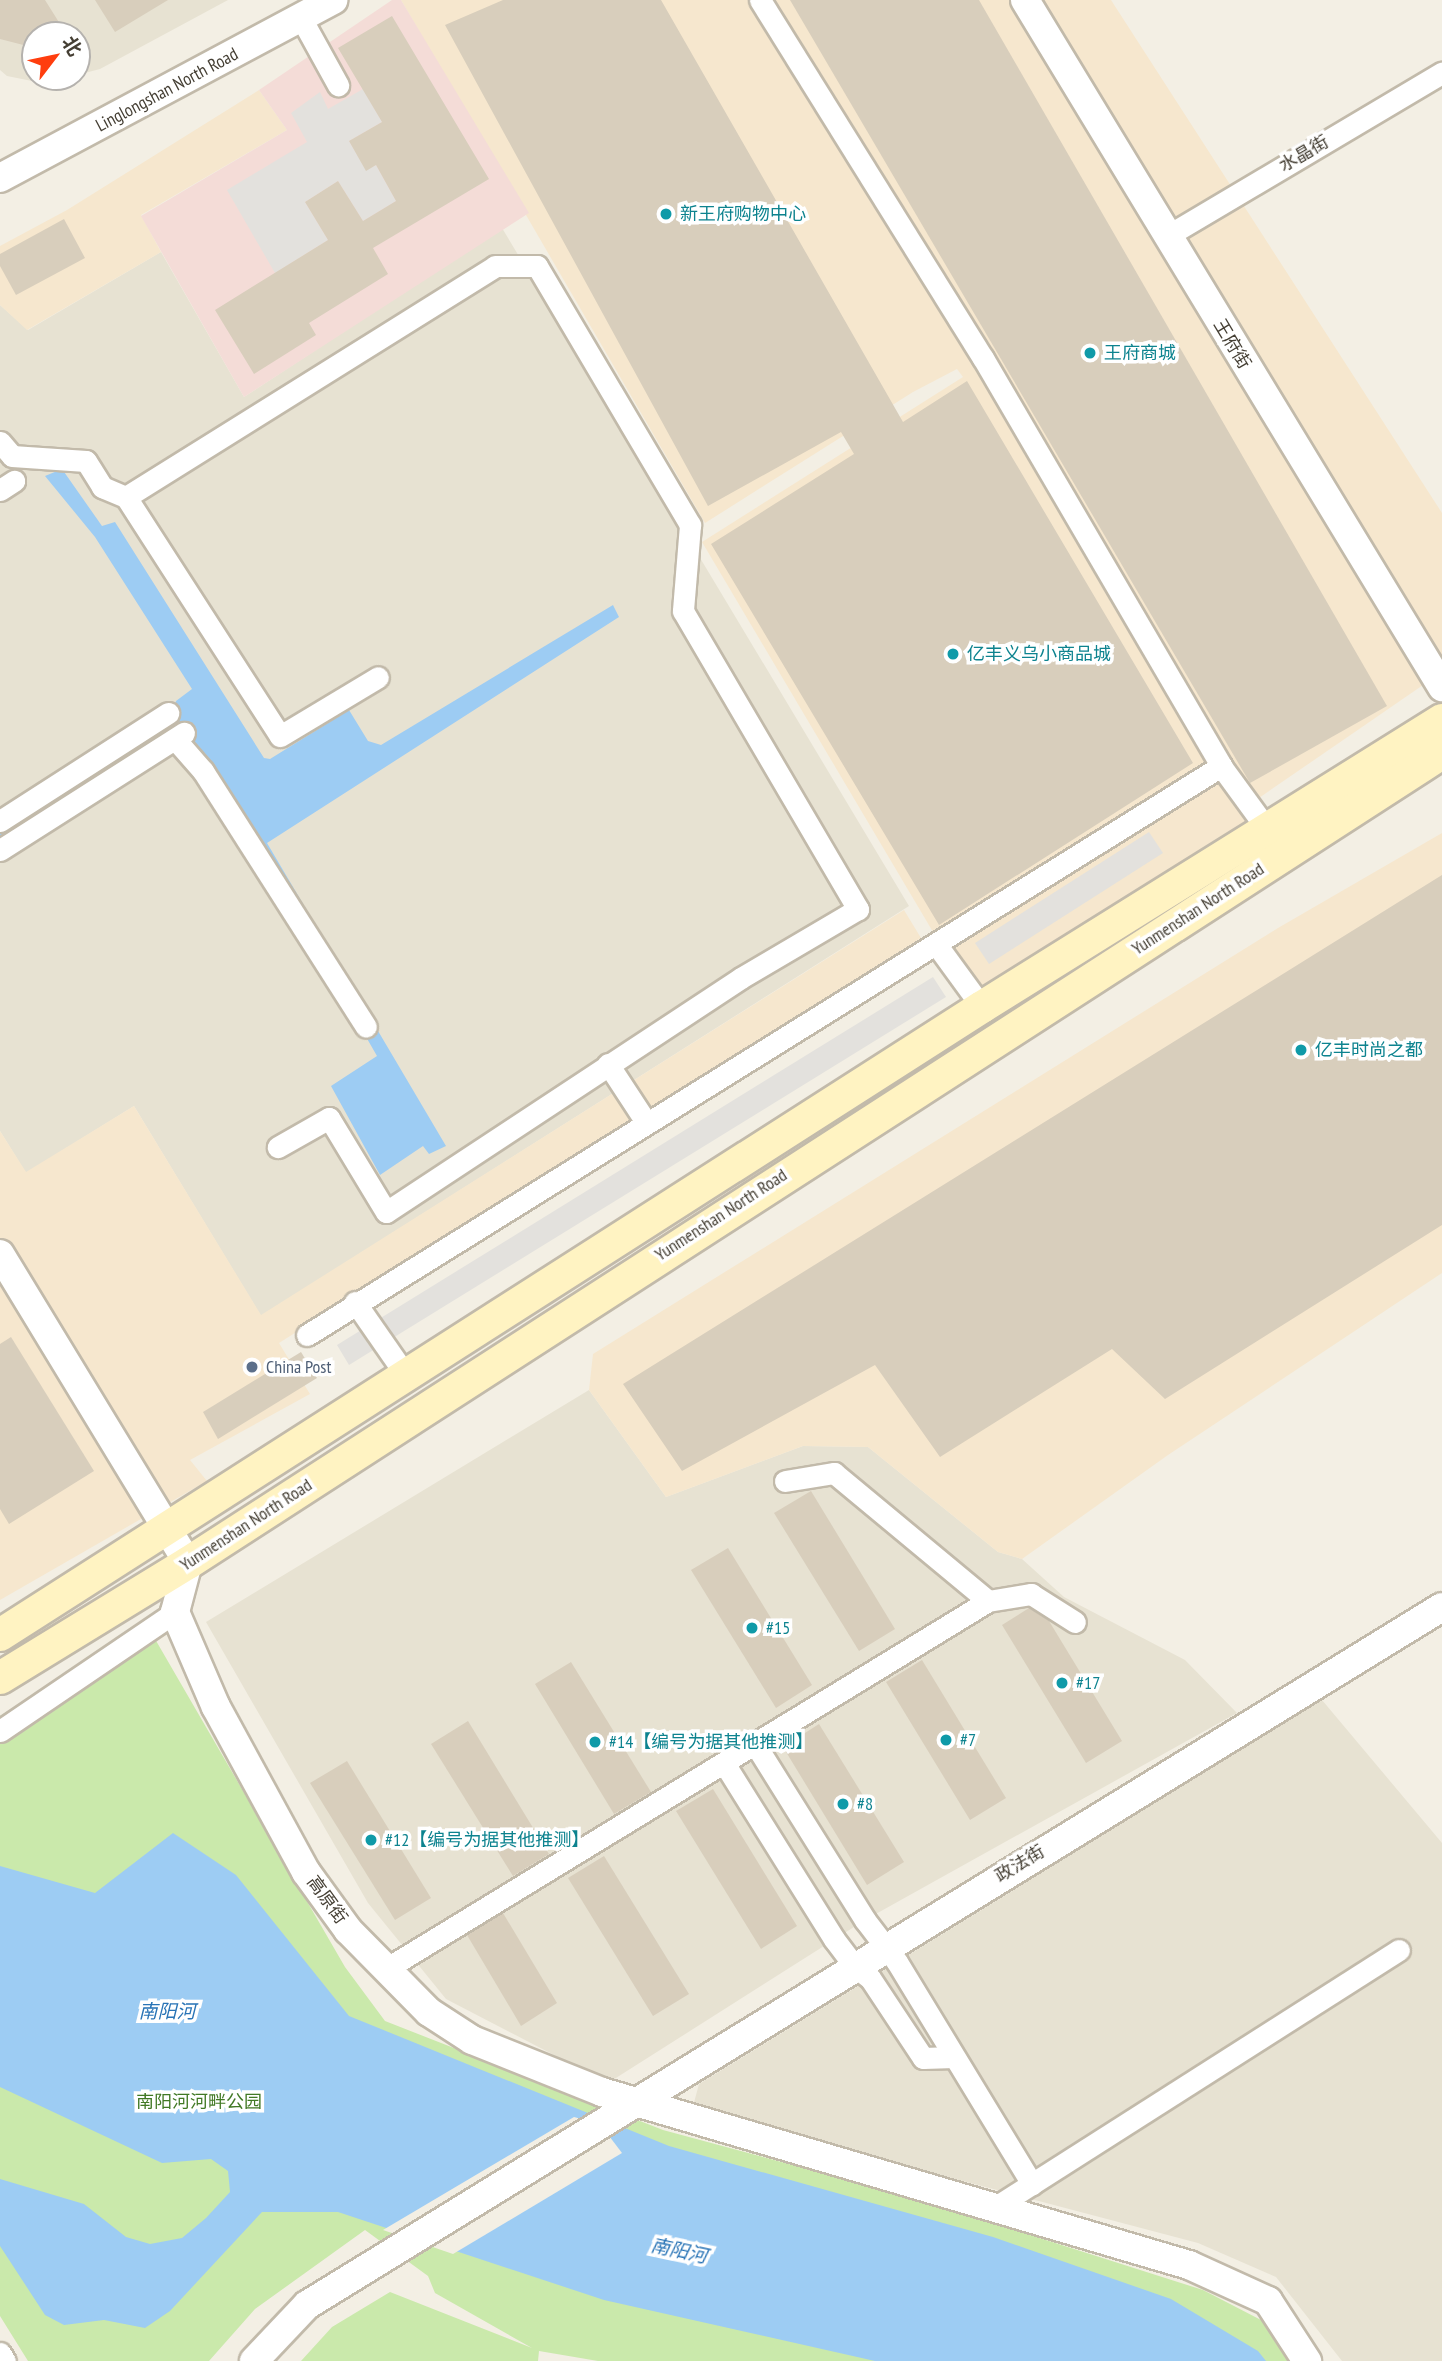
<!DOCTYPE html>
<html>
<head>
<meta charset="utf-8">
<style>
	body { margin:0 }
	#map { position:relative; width:1442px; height:2361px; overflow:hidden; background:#f3efe4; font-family:"PT Sans Narrow","Noto Sans SC",sans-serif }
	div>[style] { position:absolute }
	.residential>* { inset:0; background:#e7e2d2 }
	.commercial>* { inset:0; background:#f6e7ce }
	.medical>* { inset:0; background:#f4dcd7 }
	.green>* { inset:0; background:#cae9ab }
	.parking>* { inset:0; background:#e3e1dd }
	.water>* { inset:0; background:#9dccf3 }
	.pier>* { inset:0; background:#f3efe4 }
	.building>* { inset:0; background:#d8cebc }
	.roads { filter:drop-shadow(2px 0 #c2baaa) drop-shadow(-2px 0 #c2baaa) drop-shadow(0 2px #c2baaa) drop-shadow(0 -2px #c2baaa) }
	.minor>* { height:21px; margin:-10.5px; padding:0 10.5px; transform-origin:10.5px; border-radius:10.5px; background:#fff }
	.tertiary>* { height:28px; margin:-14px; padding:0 14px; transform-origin:14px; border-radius:14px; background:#fff }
	.secondary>* { height:32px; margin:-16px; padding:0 16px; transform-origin:16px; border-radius:16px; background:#fff3c2 }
	.dots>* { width:19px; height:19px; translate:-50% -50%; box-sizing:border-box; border:4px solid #fff; border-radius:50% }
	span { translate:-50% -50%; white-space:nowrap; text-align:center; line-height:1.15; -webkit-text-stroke:7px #fff; paint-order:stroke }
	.street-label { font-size:18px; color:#453f34 }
	.culture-label { font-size:18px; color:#0d838f }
	.left { translate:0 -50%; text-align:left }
	.service-label { font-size:18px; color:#4e5e75 }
	.park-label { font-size:18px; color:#417925 }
	.water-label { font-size:19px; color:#2974b6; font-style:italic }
	.north { position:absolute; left:21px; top:21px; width:70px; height:70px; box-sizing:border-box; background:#fff; border:2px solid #b5b2ae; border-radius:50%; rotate:58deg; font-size:19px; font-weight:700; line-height:28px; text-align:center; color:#453f34 }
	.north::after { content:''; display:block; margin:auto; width:24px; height:32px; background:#ff3e0f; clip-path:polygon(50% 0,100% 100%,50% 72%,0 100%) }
</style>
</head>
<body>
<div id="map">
	<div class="residential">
		<div style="clip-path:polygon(0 0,228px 0,100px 69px,77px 75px,77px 35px,35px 35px,35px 77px,70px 77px,47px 84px,7px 76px,0 70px)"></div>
		<div style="clip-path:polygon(502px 228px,909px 906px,261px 1316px,134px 1106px,26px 1173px,0 1131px,0 305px,28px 330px,161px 252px,244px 397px)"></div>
		<div style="clip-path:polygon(589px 1390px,666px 1497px,803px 1446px,868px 1447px,998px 1552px,1022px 1559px,1064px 1597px,1185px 1660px,1237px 1713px,865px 1920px,608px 2083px,446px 1999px,368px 1903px,206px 1622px)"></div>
		<div style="clip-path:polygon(1322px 1700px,1442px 1843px,1442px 2361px,1342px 2361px,1276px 2277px,1198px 2243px,841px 2149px,689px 2121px,699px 2084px)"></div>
	</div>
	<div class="commercial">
		<div style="clip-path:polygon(401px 0,1111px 0,1442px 513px,1442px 672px,1240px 811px,1248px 825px,983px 992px,936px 937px,702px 542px,963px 377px,957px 369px,913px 392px,705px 523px)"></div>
		<div style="clip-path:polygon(259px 90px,287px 130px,141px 215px,161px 252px,27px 330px,0 305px,0 246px,67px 210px)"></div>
		<div style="clip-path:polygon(1442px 833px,1442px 1273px,1168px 1455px,1022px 1559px,998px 1552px,868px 1447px,803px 1446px,666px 1497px,589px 1390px,593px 1354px,1278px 928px)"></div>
		<div style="clip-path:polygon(904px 910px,921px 938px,279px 1343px,310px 1394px,190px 1460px,207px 1481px,0 1600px,0 1131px,26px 1172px,134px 1106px,261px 1315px)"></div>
	</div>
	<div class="medical">
		<div style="clip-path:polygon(392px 0,401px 0,529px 213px,244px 397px,141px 216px,287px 130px,259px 90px)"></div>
	</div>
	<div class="green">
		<div style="clip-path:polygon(144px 1620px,345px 1967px,385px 2021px,663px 2130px,914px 2198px,1203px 2290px,1261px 2320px,1291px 2361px,598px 2361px,539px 2351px,538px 2361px,301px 2361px,332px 2327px,390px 2292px,532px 2348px,435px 2293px,428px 2276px,365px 2230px,255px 2309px,209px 2361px,28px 2361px,0 2316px,0 1716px,130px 1635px)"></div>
	</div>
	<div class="parking">
		<div style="clip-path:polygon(363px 89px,382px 122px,349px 141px,366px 170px,376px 165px,396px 201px,363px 221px,338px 181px,305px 202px,328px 240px,275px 273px,227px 190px,307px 142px,291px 113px,320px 92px,328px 109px)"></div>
		<div style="clip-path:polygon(1149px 832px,1163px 853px,989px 964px,975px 943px)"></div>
		<div style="clip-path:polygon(933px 977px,946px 997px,349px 1365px,337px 1345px)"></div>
	</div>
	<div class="water">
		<div style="clip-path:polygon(62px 469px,102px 526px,115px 522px,264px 758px,270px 759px,349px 710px,368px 741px,381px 745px,613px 605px,619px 617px,267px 843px,446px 1146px,429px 1154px,423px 1146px,380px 1175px,331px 1086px,377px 1056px,206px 758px,176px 729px,0 841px,0 832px,167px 726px,176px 701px,192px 689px,95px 537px,45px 476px)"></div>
		<div style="clip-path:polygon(173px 1833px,236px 1875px,349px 2016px,669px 2146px,993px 2237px,1171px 2299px,1258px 2351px,1266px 2361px,875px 2361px,604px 2300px,338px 2212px,262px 2212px,170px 2311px,145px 2328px,104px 2320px,64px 2325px,45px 2315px,0 2246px,0 2179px,84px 2204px,126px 2237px,150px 2244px,182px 2238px,206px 2218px,230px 2192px,228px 2171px,211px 2159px,162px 2163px,0 2087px,0 1866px,95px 1893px)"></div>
	</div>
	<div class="pier">
		<div style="clip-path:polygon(574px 2117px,600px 2124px,622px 2153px,453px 2254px,383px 2230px)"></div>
	</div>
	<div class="building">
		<div style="clip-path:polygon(0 0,45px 0,67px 35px,35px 35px,35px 48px,0 39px)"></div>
		<div style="clip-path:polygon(95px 0,168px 0,115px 32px)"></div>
		<div style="clip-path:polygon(503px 0,661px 0,903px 422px,967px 381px,1193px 763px,939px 925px,711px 544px,854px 454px,841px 432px,708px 506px,445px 25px)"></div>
		<div style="clip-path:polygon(790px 0,979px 0,1387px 706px,1250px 783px)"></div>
		<div style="clip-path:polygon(392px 16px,489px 179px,373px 248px,388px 274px,309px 323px,316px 335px,254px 374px,215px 310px,328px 240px,305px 202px,338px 181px,363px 221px,396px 201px,376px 165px,366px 171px,349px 141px,382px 122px,338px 48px)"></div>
		<div style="clip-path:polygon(64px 219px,85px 258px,16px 295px,0 266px,0 254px)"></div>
		<div style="clip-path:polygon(1442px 875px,1442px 1225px,1165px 1399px,1112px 1349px,940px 1457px,875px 1365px,682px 1471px,623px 1384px)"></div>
		<div style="clip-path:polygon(11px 1337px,94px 1471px,9px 1524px,0 1509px,0 1344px)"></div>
		<div style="clip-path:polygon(301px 1352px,317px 1378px,218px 1439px,203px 1412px)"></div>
		<div style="clip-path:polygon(811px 1491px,895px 1629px,859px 1651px,774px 1513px)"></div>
		<div style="clip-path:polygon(728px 1548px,812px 1685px,776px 1708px,691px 1570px)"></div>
		<div style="clip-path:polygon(1029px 1608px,1049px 1621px,1122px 1741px,1086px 1763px,1002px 1625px)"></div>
		<div style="clip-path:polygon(922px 1660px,1006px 1798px,970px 1820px,886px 1682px)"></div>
		<div style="clip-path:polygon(571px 1662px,651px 1792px,614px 1814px,535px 1684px)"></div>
		<div style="clip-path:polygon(468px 1721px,549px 1854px,513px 1876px,431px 1744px)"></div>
		<div style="clip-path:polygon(819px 1724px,904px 1862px,867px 1885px,783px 1747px)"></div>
		<div style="clip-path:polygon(347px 1761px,431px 1898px,395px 1920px,310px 1783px)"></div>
		<div style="clip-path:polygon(713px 1789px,797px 1926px,761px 1949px,676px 1811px)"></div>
		<div style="clip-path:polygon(604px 1856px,689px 1994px,653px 2016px,568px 1878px)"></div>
		<div style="clip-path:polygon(503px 1913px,557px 2003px,521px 2026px,467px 1935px)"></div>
	</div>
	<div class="roads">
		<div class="minor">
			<div style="left:760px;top:0;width:422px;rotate:58.1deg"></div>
			<div style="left:983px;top:358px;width:472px;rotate:59.7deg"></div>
			<div style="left:1221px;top:766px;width:78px;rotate:53.9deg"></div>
			<div style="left:301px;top:18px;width:77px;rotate:61.1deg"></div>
			<div style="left:1167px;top:236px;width:320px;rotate:-30.7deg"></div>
			<div style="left:0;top:442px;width:18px;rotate:49deg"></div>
			<div style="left:12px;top:456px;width:74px;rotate:3.9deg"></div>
			<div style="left:86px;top:461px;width:31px;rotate:58deg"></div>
			<div style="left:102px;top:487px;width:26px;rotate:23deg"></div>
			<div style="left:126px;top:497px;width:284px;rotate:57.2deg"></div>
			<div style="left:280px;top:736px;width:114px;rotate:-31deg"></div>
			<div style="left:0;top:490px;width:17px;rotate:-33deg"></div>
			<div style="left:126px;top:497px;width:435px;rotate:-32deg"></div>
			<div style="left:495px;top:266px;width:42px"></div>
			<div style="left:537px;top:266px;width:301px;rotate:59.4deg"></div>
			<div style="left:690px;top:525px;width:86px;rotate:94.7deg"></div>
			<div style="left:683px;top:611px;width:346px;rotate:59.6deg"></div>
			<div style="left:858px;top:909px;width:136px;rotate:149.5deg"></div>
			<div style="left:741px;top:978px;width:425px;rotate:146.6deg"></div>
			<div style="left:386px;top:1212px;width:110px;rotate:-121.2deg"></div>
			<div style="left:329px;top:1118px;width:59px;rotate:150.4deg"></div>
			<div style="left:175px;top:739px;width:43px;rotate:48.8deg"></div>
			<div style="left:203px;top:771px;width:303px;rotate:57.5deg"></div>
			<div style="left:0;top:821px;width:200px;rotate:-32.7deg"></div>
			<div style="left:0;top:850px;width:218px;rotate:-32.5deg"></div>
			<div style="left:936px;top:944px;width:78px;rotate:53.9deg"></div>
			<div style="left:608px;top:1064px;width:69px;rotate:56.8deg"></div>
			<div style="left:355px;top:1302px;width:88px;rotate:55.2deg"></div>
			<div style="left:307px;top:1335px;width:1077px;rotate:-31.9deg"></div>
			<div style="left:785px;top:1481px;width:50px;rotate:-9.3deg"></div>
			<div style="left:834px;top:1473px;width:200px;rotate:39.7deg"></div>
			<div style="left:988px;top:1601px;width:44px;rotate:-9.2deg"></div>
			<div style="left:1031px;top:1594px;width:52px;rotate:32.5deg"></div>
			<div style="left:0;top:1731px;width:212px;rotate:-34.2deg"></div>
			<div style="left:755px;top:1744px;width:208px;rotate:58deg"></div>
			<div style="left:865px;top:1920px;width:53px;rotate:52.7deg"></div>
			<div style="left:897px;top:1962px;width:260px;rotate:58.7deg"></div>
			<div style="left:724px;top:1763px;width:208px;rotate:58deg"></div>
			<div style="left:834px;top:1939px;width:34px;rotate:53deg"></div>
			<div style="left:854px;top:1966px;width:20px;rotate:37deg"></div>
			<div style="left:870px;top:1978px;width:96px;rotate:56.5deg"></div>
			<div style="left:923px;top:2058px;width:31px;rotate:-2deg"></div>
			<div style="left:384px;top:1970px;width:708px;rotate:-31.42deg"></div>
			<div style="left:994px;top:2208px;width:480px;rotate:-32.5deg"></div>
			<div style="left:0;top:2353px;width:9px;rotate:58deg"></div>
		</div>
		<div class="tertiary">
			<div style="left:1025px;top:0;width:804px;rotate:58.74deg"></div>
			<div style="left:0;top:178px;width:378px;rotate:-28.1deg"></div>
			<div style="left:0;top:1254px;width:362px;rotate:58.7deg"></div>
			<div style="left:188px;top:1563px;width:51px;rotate:104.9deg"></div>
			<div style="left:175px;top:1612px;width:103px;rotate:66.7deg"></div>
			<div style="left:216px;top:1707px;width:188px;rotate:61.4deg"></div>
			<div style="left:306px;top:1872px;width:72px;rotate:54.1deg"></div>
			<div style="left:348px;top:1930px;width:115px;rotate:45.4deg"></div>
			<div style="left:429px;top:2012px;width:51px;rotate:33.1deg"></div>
			<div style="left:472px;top:2040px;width:140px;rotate:21.8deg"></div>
			<div style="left:602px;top:2092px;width:612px;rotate:16.42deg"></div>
			<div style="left:1189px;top:2265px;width:87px;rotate:24.5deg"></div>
			<div style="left:1268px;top:2301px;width:72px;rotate:57deg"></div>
			<div style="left:254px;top:2361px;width:77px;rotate:-46.6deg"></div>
			<div style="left:307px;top:2305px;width:1332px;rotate:-31.59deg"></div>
		</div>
		<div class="secondary">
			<div style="left:0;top:1635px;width:1166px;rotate:-32.6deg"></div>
			<div style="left:982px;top:1007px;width:542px;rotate:-31.96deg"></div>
			<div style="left:0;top:1678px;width:220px;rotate:-31.5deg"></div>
			<div style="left:188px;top:1563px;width:1493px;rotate:-32.86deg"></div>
		</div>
	</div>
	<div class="dots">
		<div style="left:666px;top:214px;background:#0f9aa8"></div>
		<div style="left:1090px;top:353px;background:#0f9aa8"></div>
		<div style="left:953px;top:654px;background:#0f9aa8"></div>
		<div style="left:1301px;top:1050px;background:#0f9aa8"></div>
		<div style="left:252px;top:1367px;background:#5c6f8a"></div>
		<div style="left:752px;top:1628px;background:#0f9aa8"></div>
		<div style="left:1062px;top:1683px;background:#0f9aa8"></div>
		<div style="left:946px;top:1740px;background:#0f9aa8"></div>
		<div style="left:595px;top:1742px;background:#0f9aa8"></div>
		<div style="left:843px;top:1804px;background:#0f9aa8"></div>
		<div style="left:371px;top:1840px;background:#0f9aa8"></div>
	</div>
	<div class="street-label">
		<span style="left:167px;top:90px;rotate:-28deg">Linglongshan North Road</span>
		<span style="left:1304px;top:154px;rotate:-30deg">水晶街</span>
		<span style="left:1232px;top:344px;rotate:59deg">王府街</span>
		<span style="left:1198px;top:909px;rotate:-33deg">Yunmenshan North Road</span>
		<span style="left:721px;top:1215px;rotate:-33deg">Yunmenshan North Road</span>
		<span style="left:246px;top:1525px;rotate:-33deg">Yunmenshan North Road</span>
		<span style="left:1020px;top:1864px;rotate:-31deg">政法街</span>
		<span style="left:327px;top:1900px;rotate:54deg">高原街</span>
	</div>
	<div class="culture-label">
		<span class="left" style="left:680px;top:214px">新王府购物中心</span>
		<span class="left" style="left:1104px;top:353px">王府商城</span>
		<span class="left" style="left:967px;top:654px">亿丰义乌小商品城</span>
		<span class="left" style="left:1315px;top:1050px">亿丰时尚之都</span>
		<span class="left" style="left:766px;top:1628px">#15</span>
		<span class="left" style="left:1076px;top:1683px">#17</span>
		<span class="left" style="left:960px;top:1740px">#7</span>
		<span class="left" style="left:609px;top:1742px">#14【编号为据其他推测】</span>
		<span class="left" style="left:857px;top:1804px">#8</span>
		<span class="left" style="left:385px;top:1840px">#12【编号为据其他推测】</span>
	</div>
	<div class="service-label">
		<span class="left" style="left:266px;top:1367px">China Post</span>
	</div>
	<div class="park-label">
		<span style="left:199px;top:2102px">南阳河河畔公园</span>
	</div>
	<div class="water-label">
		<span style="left:167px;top:2012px">南阳河</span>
		<span style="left:679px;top:2251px;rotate:12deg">南阳河</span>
	</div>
	<div class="north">北</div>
</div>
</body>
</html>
